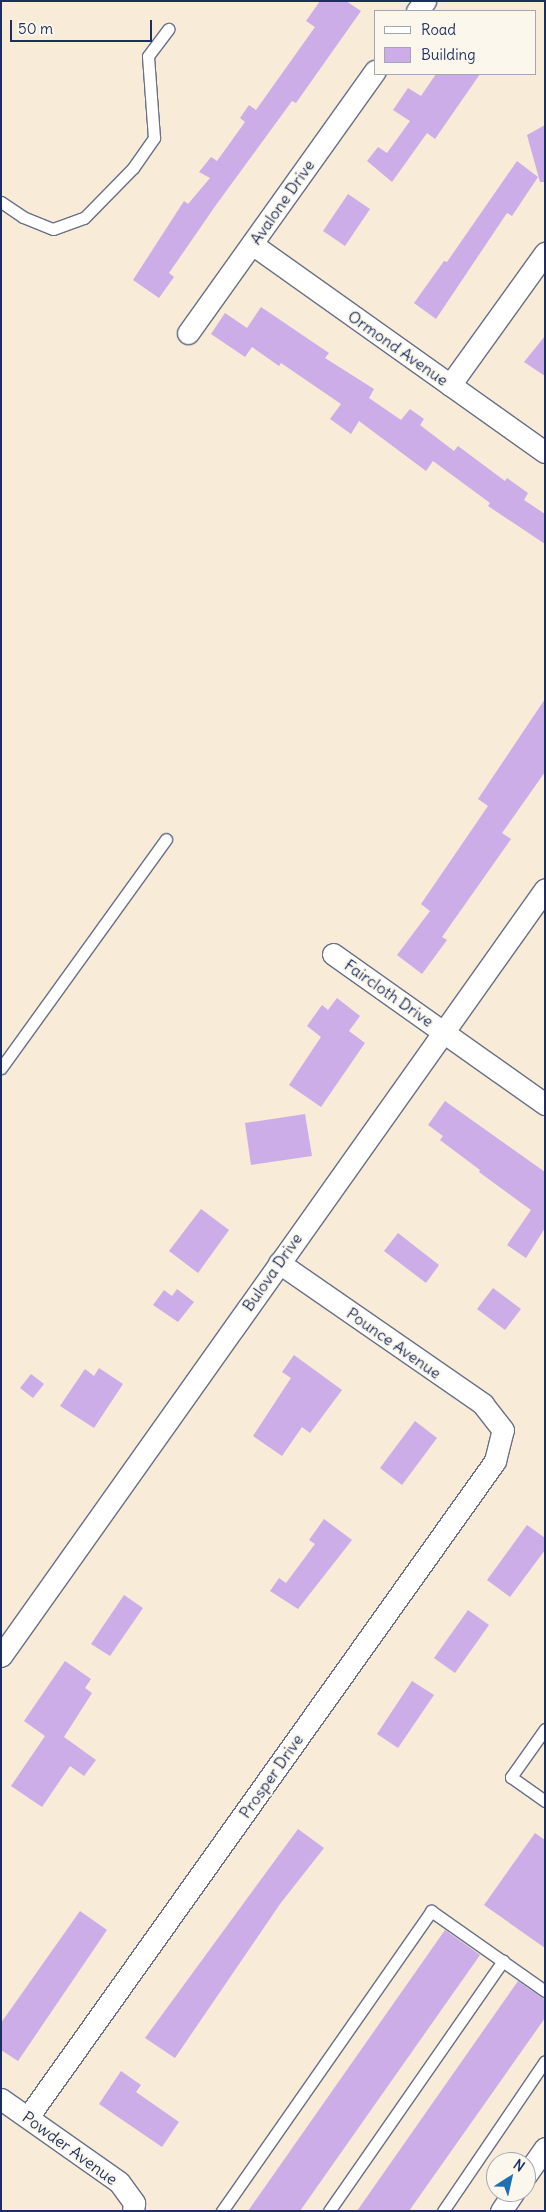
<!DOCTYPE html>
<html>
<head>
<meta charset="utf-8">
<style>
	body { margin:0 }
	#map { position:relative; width:546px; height:2212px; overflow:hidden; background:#f8ebd7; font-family:Delius,sans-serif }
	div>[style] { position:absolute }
	.building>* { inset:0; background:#ccade8 }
	.roads { filter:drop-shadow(1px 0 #687188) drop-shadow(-1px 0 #687188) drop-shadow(0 1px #687188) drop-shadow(0 -1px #687188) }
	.service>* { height:11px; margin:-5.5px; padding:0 5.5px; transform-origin:5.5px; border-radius:5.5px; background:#fff }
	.minor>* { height:21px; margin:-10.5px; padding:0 10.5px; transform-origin:10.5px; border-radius:10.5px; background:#fff }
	span { translate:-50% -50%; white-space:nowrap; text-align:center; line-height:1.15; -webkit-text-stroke:4.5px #fbf7ec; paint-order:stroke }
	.street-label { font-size:16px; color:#1b2f5e }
	.frame { position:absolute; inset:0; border:2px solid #1b2f5e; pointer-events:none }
	.legend { position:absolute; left:374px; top:10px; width:162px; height:65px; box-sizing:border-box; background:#fbf7ec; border:1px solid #a1a7b3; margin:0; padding:6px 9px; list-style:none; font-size:15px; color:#1b2f5e }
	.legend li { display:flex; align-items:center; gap:10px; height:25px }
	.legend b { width:25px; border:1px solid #a1a7b3 }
	.north { position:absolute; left:486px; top:2152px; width:50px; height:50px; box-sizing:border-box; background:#fbf7ec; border:1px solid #a1a7b3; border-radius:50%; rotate:35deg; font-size:14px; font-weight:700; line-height:20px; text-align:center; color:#1b2f5e }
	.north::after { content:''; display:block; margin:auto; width:18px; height:22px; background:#1f6fb2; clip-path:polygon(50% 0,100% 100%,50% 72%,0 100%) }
	.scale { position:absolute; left:10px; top:20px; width:142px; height:22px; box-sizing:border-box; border:2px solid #1b2f5e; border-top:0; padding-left:6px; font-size:15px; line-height:18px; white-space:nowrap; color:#1b2f5e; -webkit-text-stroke:4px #fbf7ec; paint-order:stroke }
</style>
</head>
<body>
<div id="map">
	<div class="building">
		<div style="clip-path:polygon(320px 1px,346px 1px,361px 11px,296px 103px,292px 101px,216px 205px,169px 273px,174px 277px,159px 298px,133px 280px,184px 201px,188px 204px,210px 178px,199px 172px,211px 157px,217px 161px,245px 122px,240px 118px,249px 105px,256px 110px,315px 27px,306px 21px)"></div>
		<div style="clip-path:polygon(436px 74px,480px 74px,435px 139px,427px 133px,392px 182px,367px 161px,378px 147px,387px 153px,410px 121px,393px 110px,408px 88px,421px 96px)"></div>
		<div style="clip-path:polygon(545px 125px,545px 182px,540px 182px,527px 135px)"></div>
		<div style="clip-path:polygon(517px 161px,538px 177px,512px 216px,507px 213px,436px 319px,414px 303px,444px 261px,447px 262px)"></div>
		<div style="clip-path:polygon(348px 194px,370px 209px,345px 246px,323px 231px)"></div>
		<div style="clip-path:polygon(261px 307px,329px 353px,325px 358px,374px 389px,369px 398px,401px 420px,410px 409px,424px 419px,420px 425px,454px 451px,458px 446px,505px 481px,507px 478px,528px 493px,524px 500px,545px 514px,545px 544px,488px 506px,490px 503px,433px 461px,426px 471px,359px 421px,351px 434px,330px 419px,341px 404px,281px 363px,279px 366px,252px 347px,245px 357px,211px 334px,225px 313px,247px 328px)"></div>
		<div style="clip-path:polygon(545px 336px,545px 376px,524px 362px)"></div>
		<div style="clip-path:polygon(545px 699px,545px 772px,502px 833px,511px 839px,442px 937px,447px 940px,422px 974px,397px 955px,430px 911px,421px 904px,488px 806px,478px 799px)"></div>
		<div style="clip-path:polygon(337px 998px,360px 1016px,349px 1031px,365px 1043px,321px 1107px,289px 1085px,321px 1037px,307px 1026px,322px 1005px,328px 1010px)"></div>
		<div style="clip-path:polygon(445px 1101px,545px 1172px,545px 1228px,526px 1258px,507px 1245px,531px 1210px,479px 1172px,480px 1170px,440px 1140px,443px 1136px,428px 1125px)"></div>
		<div style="clip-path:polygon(305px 1114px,312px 1156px,251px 1165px,245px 1123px)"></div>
		<div style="clip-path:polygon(201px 1209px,229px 1230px,198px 1273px,169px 1251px)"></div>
		<div style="clip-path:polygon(398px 1233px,439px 1265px,426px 1283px,384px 1251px)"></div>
		<div style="clip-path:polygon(493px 1288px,521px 1309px,505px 1330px,477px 1309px)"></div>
		<div style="clip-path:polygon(177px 1289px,194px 1302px,178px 1322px,153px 1305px,164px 1290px,172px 1296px)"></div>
		<div style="clip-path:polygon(294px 1355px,342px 1390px,310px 1433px,302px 1427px,282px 1456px,253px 1436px,291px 1378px,282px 1372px)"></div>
		<div style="clip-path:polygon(99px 1368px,123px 1384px,94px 1428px,60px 1406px,85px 1369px,94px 1376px)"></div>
		<div style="clip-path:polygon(31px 1374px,44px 1384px,33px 1398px,20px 1388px)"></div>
		<div style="clip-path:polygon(415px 1421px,437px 1438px,402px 1485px,380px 1468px)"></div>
		<div style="clip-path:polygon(324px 1519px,352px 1540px,298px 1609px,270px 1591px,279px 1578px,286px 1583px,315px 1544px,309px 1540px)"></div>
		<div style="clip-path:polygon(527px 1525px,545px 1538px,545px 1550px,510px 1597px,487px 1580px)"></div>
		<div style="clip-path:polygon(124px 1595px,143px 1608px,110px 1656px,91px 1644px)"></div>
		<div style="clip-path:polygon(468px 1610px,489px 1625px,455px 1673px,434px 1658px)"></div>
		<div style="clip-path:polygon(65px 1661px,91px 1679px,85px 1688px,92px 1693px,64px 1737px,96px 1760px,84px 1776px,70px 1766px,42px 1807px,11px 1786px,45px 1736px,24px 1721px)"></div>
		<div style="clip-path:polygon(412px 1681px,434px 1695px,398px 1748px,377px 1734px)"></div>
		<div style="clip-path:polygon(298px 1829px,324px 1848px,280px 1904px,175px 2058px,145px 2038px)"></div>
		<div style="clip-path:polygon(535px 1833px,545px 1840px,545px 1948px,484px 1905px)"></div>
		<div style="clip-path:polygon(80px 1911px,107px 1930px,18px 2061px,1px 2050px,1px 2023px)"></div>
		<div style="clip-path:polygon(445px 1930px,480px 1955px,300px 2211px,248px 2211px)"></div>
		<div style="clip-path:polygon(518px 1981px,545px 2000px,545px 2018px,409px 2211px,357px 2211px)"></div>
		<div style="clip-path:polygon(121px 2071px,141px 2085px,136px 2092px,179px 2122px,162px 2147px,99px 2104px)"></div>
	</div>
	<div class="roads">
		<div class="service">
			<div style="left:1px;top:202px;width:27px;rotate:34deg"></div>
			<div style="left:23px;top:217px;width:32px;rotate:22deg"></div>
			<div style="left:53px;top:229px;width:33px;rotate:-20deg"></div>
			<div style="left:84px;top:218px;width:70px;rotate:-45.6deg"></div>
			<div style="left:133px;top:168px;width:37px;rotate:-55deg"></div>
			<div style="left:154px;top:138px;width:82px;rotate:-94.2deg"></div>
			<div style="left:148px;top:56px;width:34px;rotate:-53deg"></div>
			<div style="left:1px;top:1068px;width:282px;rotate:-54.2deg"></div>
			<div style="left:545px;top:1729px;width:59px;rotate:125.3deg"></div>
			<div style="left:511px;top:1777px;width:42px;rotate:35.2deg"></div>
			<div style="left:222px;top:2211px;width:366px;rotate:-55.1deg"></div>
			<div style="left:431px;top:1911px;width:139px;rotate:35.1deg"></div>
			<div style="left:329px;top:2211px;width:305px;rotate:-55.2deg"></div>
			<div style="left:443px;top:2211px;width:181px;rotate:-55.8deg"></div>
		</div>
		<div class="minor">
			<div style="left:417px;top:11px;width:13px;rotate:-51deg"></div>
			<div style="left:252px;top:244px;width:359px;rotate:35.4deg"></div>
			<div style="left:188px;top:333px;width:322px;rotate:-54.5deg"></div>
			<div style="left:450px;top:385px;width:163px;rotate:-54.3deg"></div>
			<div style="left:333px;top:954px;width:260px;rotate:35.3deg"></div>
			<div style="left:1px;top:1656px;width:940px;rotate:-54.65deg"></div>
			<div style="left:1px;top:2099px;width:144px;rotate:35.1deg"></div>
			<div style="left:119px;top:2182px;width:26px;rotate:54deg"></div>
			<div style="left:134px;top:2203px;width:8px;rotate:97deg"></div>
			<div style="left:28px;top:2117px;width:805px;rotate:-54.55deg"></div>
			<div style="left:495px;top:1461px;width:32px;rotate:-76deg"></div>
			<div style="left:503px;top:1430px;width:33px;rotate:-128deg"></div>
			<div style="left:483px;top:1404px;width:248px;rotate:-145.3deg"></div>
			<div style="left:526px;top:2175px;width:33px;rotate:-55deg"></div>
			<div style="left:501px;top:2211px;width:23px;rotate:-56deg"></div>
		</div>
	</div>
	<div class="street-label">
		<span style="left:282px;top:202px;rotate:-55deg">Avalone Drive</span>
		<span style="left:398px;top:348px;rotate:35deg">Ormond Avenue</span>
		<span style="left:389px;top:993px;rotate:35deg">Faircloth Drive</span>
		<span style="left:272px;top:1272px;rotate:-55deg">Bulova Drive</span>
		<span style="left:394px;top:1343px;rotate:35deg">Pounce Avenue</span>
		<span style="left:271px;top:1776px;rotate:-55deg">Prosper Drive</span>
		<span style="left:70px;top:2148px;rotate:36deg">Powder Avenue</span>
	</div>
	<div class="frame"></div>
	<ul class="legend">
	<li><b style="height:6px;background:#fff"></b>Road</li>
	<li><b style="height:14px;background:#ccade8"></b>Building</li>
	</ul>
	<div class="north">N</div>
	<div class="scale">50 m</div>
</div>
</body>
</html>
